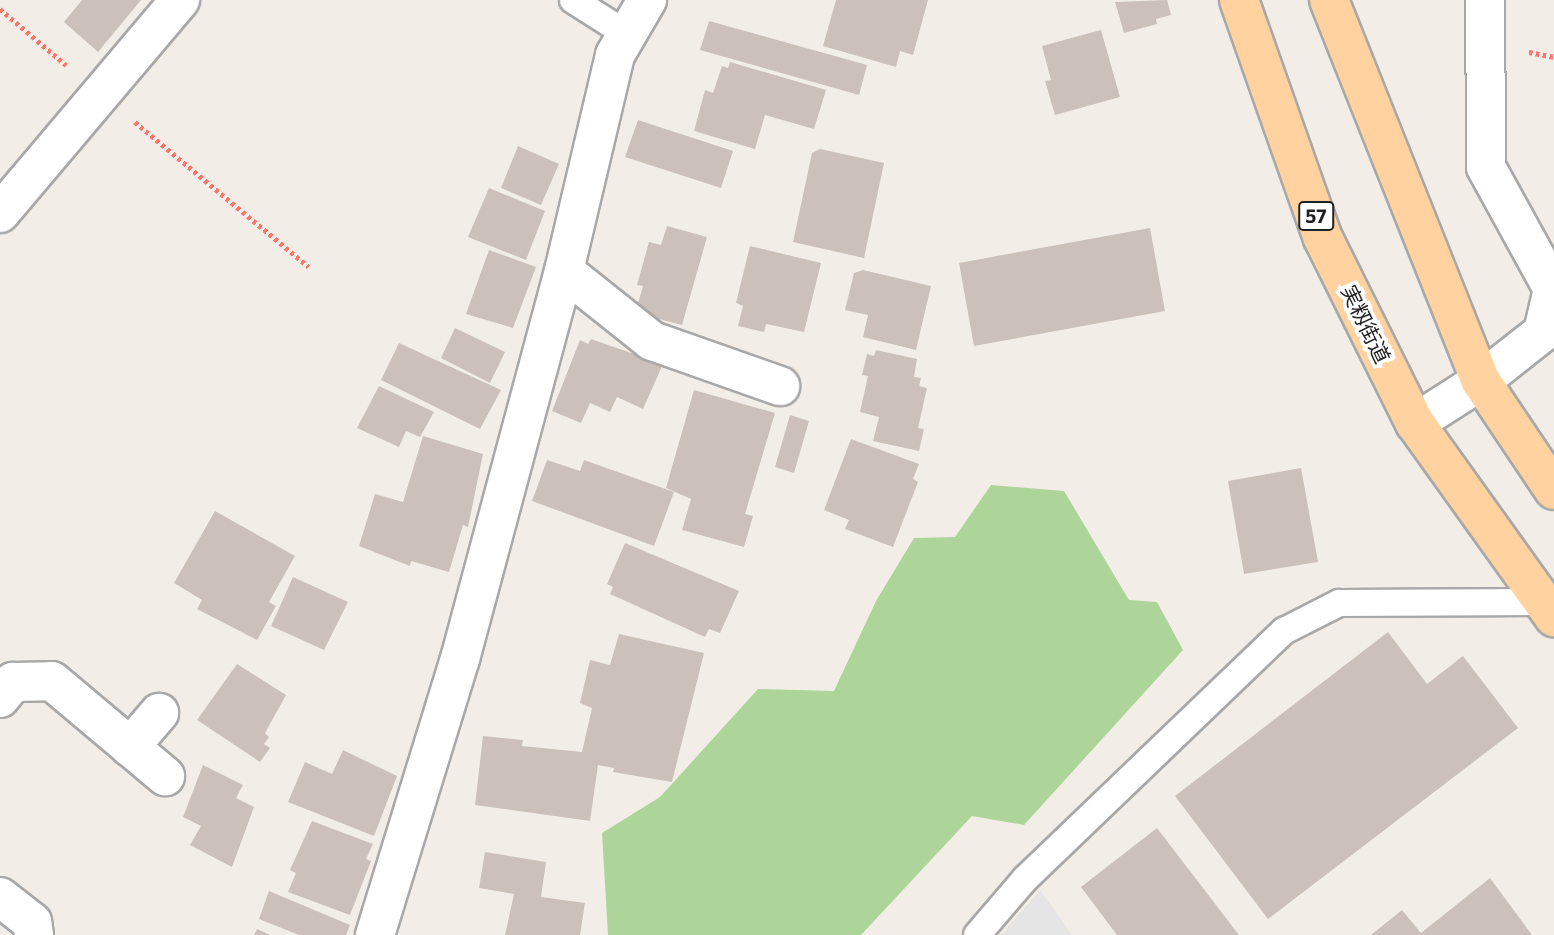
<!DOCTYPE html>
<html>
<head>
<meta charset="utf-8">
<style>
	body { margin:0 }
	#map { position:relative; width:1554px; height:935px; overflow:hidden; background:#f2eee7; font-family:Commissioner,"Noto Sans JP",sans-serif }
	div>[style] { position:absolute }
	.forest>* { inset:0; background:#add599 }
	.parking>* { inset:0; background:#e5e5e5 }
	.building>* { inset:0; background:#cbc0ba }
	.path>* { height:4.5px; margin-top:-2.25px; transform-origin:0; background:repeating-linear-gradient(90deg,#ff746b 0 3.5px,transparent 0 7px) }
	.roads { filter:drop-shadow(2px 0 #a8a8a8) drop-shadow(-2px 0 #a8a8a8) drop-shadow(0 2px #a8a8a8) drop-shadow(0 -2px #a8a8a8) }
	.service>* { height:26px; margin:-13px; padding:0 13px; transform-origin:13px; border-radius:13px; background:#fff }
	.minor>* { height:38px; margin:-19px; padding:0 19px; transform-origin:19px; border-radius:19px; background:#fff }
	.primary>* { height:38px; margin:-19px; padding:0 19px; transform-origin:19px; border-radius:19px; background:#ffd29f }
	span { translate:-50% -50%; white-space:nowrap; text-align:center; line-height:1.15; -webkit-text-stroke:7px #fff; paint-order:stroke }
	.shield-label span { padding:2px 5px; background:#fff; border:2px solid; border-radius:5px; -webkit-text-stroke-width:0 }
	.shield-label { font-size:19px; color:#212121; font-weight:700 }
	.street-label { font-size:21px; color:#212121 }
</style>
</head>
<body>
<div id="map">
	<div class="forest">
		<div style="clip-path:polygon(991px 485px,1064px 491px,1129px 600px,1157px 602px,1183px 650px,1024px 825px,972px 816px,861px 935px,608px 935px,602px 833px,660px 797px,758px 689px,834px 691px,876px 601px,914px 538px,955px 537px)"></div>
	</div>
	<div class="parking">
		<div style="clip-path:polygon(1040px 890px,1072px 935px,1001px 935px)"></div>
	</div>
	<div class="building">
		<div style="clip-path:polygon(82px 0,141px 0,98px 52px,64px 22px)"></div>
		<div style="clip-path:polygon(836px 0,928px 0,913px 55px,900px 51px,896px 67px,823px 46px)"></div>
		<div style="clip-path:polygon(1167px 0,1171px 15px,1156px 19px,1157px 24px,1124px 33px,1115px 2px)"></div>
		<div style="clip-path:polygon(709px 21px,867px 65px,859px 95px,700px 50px)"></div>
		<div style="clip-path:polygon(1101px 30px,1120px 97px,1055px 115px,1045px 81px,1051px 80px,1042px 46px)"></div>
		<div style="clip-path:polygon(730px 62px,826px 90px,814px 129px,765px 115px,755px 149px,694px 131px,705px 90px,713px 93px,722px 66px,728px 68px)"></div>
		<div style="clip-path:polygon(638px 120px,733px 151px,721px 188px,625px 157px)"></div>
		<div style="clip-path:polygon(518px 146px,559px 164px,541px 205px,501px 188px)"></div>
		<div style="clip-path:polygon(820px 149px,884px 163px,864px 258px,793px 242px,812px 153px)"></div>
		<div style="clip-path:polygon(489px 188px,545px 211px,526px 260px,468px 237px)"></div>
		<div style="clip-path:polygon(667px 226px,707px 237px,682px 325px,644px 315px,637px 307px,643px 286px,637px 285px,649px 242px,661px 245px)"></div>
		<div style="clip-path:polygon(1150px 228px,1165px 311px,974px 346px,959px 263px)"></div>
		<div style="clip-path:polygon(750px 246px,821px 263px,804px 332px,766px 324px,764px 332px,738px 326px,743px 306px,736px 303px)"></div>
		<div style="clip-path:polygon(489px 250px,536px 267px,513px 328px,466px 314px)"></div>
		<div style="clip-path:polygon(863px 270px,931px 286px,916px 350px,863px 337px,868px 315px,845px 310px,854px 273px)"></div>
		<div style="clip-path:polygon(455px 328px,505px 352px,490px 383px,441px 358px)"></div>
		<div style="clip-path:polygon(591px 339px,663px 364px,643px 409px,617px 397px,610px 412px,590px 403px,581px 423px,552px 411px,580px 340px,588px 344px)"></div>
		<div style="clip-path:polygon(399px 343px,501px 390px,480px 429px,381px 380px)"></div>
		<div style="clip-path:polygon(876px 350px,917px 359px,914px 377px,921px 378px,919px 386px,927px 388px,918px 428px,924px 429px,919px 451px,873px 441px,879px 417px,860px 412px,868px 376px,862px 375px,867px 354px,874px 356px)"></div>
		<div style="clip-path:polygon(379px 386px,434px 412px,420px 437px,406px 431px,399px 447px,357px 428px)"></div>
		<div style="clip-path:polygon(694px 390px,775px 413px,745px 514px,753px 516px,744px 547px,682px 530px,691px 499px,666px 488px)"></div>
		<div style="clip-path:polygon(790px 415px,809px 421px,794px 473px,775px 467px)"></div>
		<div style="clip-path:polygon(423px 436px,483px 454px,468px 527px,463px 525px,449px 572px,411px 561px,410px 566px,359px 546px,375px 494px,403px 502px)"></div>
		<div style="clip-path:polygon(851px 439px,919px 464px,913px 479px,918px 482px,893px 547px,845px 529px,849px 520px,824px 510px)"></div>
		<div style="clip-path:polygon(547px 460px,580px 471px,584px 460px,674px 492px,654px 546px,532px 501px)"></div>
		<div style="clip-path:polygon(1301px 468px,1318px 562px,1244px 574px,1228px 481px)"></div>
		<div style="clip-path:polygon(215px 511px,295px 556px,269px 602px,276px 606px,257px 640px,197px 609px,202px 600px,174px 583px)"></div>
		<div style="clip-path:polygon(625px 543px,739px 591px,720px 633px,709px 629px,705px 637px,610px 594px,613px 587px,607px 584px)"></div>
		<div style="clip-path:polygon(293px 577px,348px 602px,324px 650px,271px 626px)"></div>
		<div style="clip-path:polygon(1388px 632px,1427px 684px,1463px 656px,1518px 728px,1268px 919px,1175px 796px)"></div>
		<div style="clip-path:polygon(619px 634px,704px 653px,672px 782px,613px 772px,614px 768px,598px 765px,590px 821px,475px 805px,483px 736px,523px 740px,522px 746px,582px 752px,592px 708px,580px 703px,590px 660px,610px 665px)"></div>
		<div style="clip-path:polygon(237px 664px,286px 695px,265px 733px,269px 737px,264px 744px,270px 748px,260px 762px,197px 720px)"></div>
		<div style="clip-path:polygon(343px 750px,397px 776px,374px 836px,288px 802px,305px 762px,332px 774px)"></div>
		<div style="clip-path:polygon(203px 765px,243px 785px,236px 798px,254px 807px,232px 867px,190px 845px,201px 826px,183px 817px)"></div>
		<div style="clip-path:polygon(312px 821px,373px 844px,366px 859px,371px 861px,350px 915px,288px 892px,296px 873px,290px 870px)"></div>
		<div style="clip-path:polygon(1157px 828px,1239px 935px,1117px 935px,1081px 887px)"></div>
		<div style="clip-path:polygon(485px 852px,546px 862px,541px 897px,585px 903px,580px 935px,505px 935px,514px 894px,479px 888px)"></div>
		<div style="clip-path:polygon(1490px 878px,1532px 935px,1371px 935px,1402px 910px,1421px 933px)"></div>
		<div style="clip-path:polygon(269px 891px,350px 925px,346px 935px,299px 935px,259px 919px)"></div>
		<div style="clip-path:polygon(257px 929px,270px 935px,254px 935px)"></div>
	</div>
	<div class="path">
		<div style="left:0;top:9px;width:87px;rotate:40.3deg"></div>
		<div style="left:1529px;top:52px;width:25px;rotate:11deg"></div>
		<div style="left:135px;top:122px;width:226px;rotate:39.8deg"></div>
	</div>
	<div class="roads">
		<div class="service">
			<div style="left:573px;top:0;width:62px;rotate:32.4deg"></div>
			<div style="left:977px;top:935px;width:74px;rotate:-49.4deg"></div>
			<div style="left:1025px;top:879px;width:359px;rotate:-43.8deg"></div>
			<div style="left:1284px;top:631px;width:62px;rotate:-27deg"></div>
			<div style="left:1339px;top:603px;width:200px;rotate:-0.3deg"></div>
		</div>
		<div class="minor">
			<div style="left:0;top:213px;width:279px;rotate:-49.8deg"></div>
			<div style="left:564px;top:271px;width:112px;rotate:38.5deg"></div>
			<div style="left:652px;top:341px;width:136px;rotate:19.4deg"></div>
			<div style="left:1415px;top:423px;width:78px;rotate:-32.5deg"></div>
			<div style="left:1481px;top:381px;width:79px;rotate:-38.3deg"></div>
			<div style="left:1543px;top:332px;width:44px;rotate:-76.9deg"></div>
			<div style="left:1553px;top:289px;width:139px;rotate:-118.8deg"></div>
			<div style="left:1486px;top:167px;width:167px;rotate:-90.3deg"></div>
			<div style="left:0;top:698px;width:21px;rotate:-51deg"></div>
			<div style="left:13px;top:682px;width:39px;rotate:-1deg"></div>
			<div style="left:52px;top:681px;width:148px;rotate:40.1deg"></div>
			<div style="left:130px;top:747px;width:45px;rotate:-49.5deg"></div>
			<div style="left:0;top:897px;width:41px;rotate:38deg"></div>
			<div style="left:32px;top:922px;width:13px;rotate:81deg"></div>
			<div style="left:375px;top:935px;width:289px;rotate:-72.9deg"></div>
			<div style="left:460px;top:659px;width:402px;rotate:-75deg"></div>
			<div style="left:564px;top:271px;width:222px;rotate:-76.7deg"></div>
			<div style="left:615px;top:55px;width:64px;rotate:-59.8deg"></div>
		</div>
		<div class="primary">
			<div style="left:1239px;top:0;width:252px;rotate:70.6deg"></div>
			<div style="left:1323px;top:238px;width:207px;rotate:63.6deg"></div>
			<div style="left:1415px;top:423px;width:239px;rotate:54.4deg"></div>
			<div style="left:1329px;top:0;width:410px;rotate:68.3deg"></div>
			<div style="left:1481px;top:381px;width:131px;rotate:56.2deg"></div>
		</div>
	</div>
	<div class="shield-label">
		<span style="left:1316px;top:216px">57</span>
	</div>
	<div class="street-label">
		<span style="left:1366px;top:324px;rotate:64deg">実籾街道</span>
	</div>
</div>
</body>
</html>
